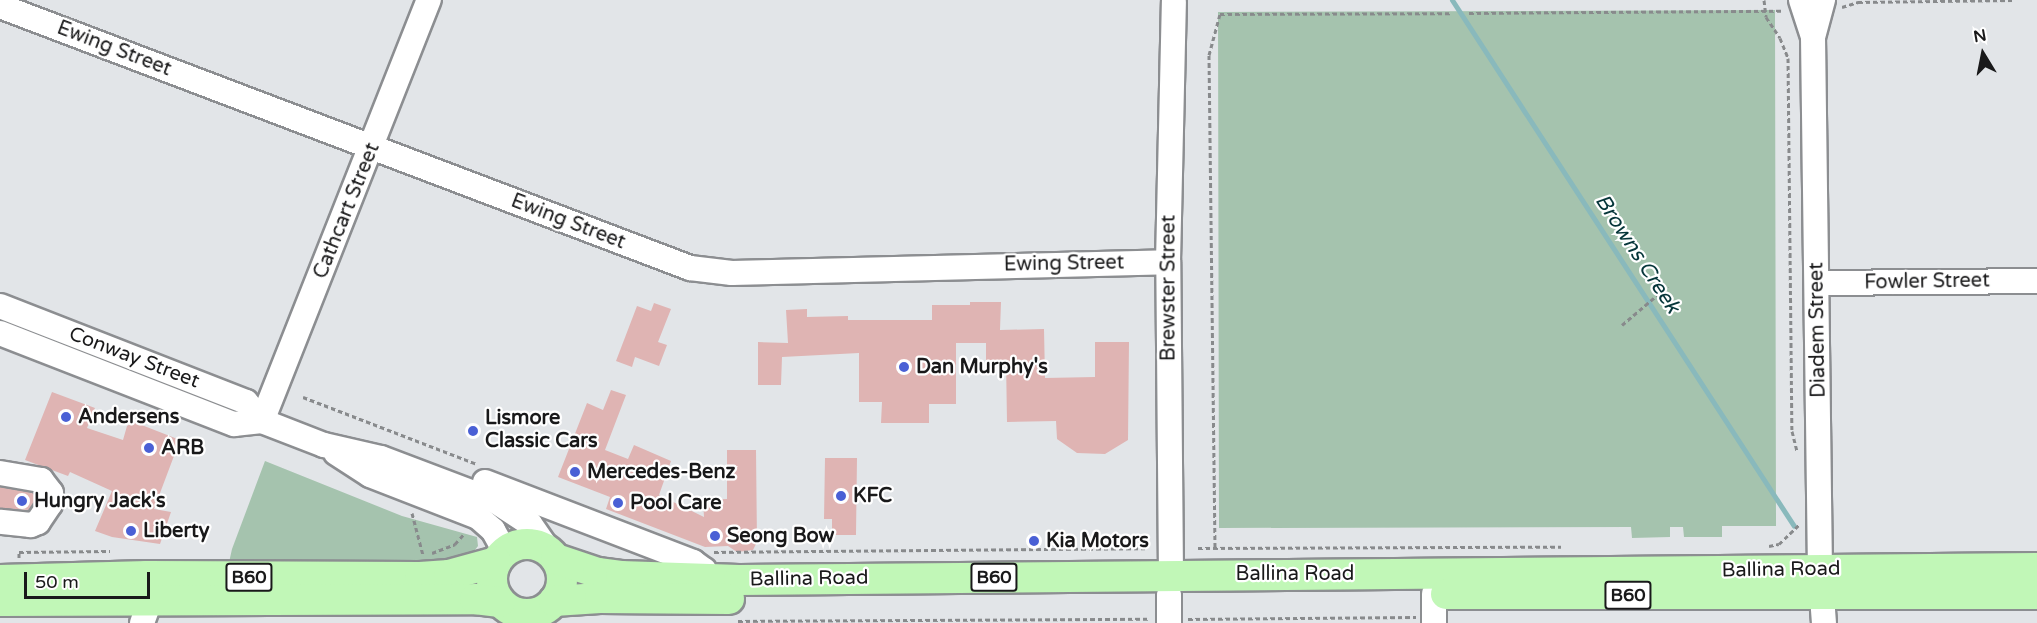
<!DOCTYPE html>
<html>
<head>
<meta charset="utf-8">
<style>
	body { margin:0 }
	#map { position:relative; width:2037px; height:623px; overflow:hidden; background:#e2e5e8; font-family:"Varela Round",sans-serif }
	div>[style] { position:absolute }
	.green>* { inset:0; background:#a5c3ae }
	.stream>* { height:5px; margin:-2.5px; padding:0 2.5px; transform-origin:2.5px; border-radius:2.5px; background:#89b9bc }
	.building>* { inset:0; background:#dfb4b3 }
	.path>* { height:3px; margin-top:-1.5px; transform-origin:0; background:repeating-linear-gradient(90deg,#888a8c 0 4.5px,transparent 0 7.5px) }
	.roads { filter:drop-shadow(2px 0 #8c8e91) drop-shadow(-2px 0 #8c8e91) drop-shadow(0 2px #8c8e91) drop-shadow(0 -2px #8c8e91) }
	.minor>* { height:24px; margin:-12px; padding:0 12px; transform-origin:12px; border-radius:12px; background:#fff }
	.major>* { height:30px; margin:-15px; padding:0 15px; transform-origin:15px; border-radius:15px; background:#c1f7b7 }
	.major>.ring { margin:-15px; padding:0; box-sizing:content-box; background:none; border:30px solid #c1f7b7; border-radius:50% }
	.dots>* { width:16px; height:16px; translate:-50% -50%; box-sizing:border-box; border:3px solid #fff; border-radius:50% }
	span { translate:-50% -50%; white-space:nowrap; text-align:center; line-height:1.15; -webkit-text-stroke:4.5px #fff; paint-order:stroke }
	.shield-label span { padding:2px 4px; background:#fff; border:2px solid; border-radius:4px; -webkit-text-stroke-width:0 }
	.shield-label { font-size:18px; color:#19191a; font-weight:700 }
	.street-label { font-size:20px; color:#19191a }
	.poi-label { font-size:20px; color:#19191a; font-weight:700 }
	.left { translate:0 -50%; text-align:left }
	.water-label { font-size:21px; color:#053539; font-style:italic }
	.north { position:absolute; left:1953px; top:24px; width:60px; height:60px; -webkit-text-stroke:4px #fff; paint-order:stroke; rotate:350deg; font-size:16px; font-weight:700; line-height:24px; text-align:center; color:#19191a }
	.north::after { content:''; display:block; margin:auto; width:21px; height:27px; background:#19191a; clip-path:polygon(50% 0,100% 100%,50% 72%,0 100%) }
	.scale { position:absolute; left:24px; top:572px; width:126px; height:27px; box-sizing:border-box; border:3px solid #19191a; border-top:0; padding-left:8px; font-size:18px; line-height:21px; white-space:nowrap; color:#19191a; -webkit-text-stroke:4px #fff; paint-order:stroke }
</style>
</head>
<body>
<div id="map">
	<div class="green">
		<div style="clip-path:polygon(1775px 10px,1776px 526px,1722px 526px,1722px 537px,1684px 537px,1683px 527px,1670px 527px,1670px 537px,1632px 538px,1631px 527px,1219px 528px,1218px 12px)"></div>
		<div style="clip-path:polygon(265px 461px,402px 516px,477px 537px,478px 546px,471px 555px,428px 565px,228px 567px,232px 549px)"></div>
	</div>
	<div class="stream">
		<div style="left:1452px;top:0;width:627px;rotate:56.97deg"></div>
	</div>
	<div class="building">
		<div style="clip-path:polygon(970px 302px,1001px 302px,1000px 330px,1044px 329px,1045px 378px,1095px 377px,1095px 342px,1129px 342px,1128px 440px,1105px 454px,1077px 453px,1057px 439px,1056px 421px,1007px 422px,1006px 360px,986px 360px,986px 343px,956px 343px,956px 404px,929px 404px,929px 423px,881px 423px,882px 402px,859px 402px,859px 353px,782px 357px,781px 385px,758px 385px,758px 342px,788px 343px,786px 310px,807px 309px,807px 317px,848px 316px,848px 320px,932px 320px,932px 305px,970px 305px)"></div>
		<div style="clip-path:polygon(654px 303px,671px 309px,658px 342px,667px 345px,659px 366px,635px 357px,632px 367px,616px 361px,637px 306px,651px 311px)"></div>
		<div style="clip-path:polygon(611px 390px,626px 395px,605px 450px,628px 459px,634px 445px,671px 461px,659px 495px,704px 517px,703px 500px,727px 499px,727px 450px,756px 450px,757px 542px,753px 550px,737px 552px,728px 546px,705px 547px,606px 509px,610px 497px,558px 477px,587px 403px,603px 410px)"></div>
		<div style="clip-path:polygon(52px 392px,95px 408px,87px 428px,123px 440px,127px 426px,134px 422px,180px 440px,154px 509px,171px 512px,160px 544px,112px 537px,95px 531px,112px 491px,70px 472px,68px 476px,25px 460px)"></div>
		<div style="clip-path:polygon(825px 458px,857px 458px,856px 535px,832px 535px,832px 519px,824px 519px)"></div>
		<div style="clip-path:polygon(0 487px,33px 493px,36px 499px,29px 510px,0 508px)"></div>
	</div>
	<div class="path">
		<div style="left:1764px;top:0;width:17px;rotate:83deg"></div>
		<div style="left:1766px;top:17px;width:25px;rotate:56deg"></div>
		<div style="left:1780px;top:38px;width:22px;rotate:68deg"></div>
		<div style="left:1788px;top:58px;width:373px;rotate:89.4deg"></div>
		<div style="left:1792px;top:431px;width:21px;rotate:76deg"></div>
		<div style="left:1842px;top:7px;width:17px;rotate:-17deg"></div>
		<div style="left:1858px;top:2px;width:156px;rotate:-0.7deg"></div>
		<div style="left:1469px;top:13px;width:314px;rotate:-0.4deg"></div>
		<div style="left:1622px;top:325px;width:60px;rotate:-40.3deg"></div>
		<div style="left:303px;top:397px;width:186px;rotate:21.1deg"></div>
		<div style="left:412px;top:513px;width:43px;rotate:75.3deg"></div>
		<div style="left:1769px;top:546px;width:10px;rotate:-11deg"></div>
		<div style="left:1779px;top:544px;width:28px;rotate:-44deg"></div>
		<div style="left:1215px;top:547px;width:492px;rotate:-90.7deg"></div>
		<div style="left:1209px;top:55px;width:42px;rotate:-75deg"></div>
		<div style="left:1220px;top:14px;width:232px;rotate:-0.2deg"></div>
		<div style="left:1198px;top:548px;width:363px;rotate:-0.2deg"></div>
		<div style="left:714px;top:552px;width:431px;rotate:-0.5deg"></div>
		<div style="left:432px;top:553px;width:25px;rotate:-21deg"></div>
		<div style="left:455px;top:544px;width:13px;rotate:-48deg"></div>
		<div style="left:19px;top:558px;width:6px;rotate:-90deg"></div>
		<div style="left:19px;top:552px;width:91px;rotate:-0.6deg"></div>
		<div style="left:1188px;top:619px;width:228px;rotate:-0.5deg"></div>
		<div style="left:738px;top:621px;width:411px;rotate:-0.3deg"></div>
	</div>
	<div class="roads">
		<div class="minor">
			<div style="left:1801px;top:0;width:39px;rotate:72deg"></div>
			<div style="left:1823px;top:0;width:38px;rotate:105deg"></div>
			<div style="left:1813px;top:37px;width:532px;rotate:89.25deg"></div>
			<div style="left:1820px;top:569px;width:54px;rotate:85.8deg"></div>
			<div style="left:0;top:6px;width:738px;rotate:20.79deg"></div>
			<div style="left:690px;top:268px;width:42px;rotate:6.8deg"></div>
			<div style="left:732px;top:273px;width:436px;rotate:-1.4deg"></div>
			<div style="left:1817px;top:283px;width:220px;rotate:-0.5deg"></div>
			<div style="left:0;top:306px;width:264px;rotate:21.3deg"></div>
			<div style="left:246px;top:402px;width:25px;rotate:50deg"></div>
			<div style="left:262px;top:421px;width:66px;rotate:21.2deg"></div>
			<div style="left:324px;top:445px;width:58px;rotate:12.8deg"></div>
			<div style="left:381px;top:458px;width:122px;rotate:20.7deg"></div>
			<div style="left:495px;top:501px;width:42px;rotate:33.3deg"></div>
			<div style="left:530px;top:524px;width:33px;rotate:55deg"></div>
			<div style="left:0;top:333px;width:251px;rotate:21.3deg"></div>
			<div style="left:234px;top:424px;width:28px;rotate:-6deg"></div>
			<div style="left:262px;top:421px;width:453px;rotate:-68.4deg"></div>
			<div style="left:336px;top:453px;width:40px;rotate:32.9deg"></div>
			<div style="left:370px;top:475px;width:116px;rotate:21.3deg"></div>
			<div style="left:478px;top:517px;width:20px;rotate:41deg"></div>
			<div style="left:493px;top:530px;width:25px;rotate:61deg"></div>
			<div style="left:0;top:473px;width:42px;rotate:9.7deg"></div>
			<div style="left:41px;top:480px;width:16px;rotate:52deg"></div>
			<div style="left:51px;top:493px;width:11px;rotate:95deg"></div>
			<div style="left:50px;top:504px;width:22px;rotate:124deg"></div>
			<div style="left:38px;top:522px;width:8px;rotate:157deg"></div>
			<div style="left:31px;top:525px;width:31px;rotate:-174deg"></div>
			<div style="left:485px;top:482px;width:223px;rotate:21deg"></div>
			<div style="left:693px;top:562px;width:14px;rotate:36deg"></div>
			<div style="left:704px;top:570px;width:10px;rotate:66deg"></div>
			<div style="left:1171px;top:575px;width:313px;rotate:-90.5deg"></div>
			<div style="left:1168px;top:262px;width:260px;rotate:-88.7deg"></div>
			<div style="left:1434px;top:594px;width:29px;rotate:90deg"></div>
			<div style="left:1169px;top:595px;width:28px;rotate:90deg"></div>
			<div style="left:142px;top:623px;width:23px;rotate:-70deg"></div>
		</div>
		<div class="major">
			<div class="ring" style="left:492px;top:544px;width:40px;height:40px"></div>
			<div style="left:556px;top:559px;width:44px;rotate:18.4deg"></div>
			<div style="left:598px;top:573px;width:23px;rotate:7deg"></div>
			<div style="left:621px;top:576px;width:118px;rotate:1.9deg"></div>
			<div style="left:739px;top:580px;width:1298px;rotate:-0.53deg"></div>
			<div style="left:0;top:580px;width:147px;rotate:-1.6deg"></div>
			<div style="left:147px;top:576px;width:273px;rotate:0.2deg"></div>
			<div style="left:420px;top:577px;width:29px;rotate:-4deg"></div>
			<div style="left:449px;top:575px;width:49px;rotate:-15.5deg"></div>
			<div style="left:1446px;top:594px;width:591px"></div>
			<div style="left:0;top:601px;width:475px;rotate:-0.2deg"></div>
			<div style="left:475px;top:599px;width:25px;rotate:7deg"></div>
			<div style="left:554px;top:601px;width:46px;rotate:-3.7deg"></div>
			<div style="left:600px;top:598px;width:129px;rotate:0.4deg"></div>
		</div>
	</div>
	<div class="dots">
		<div style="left:904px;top:367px;background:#4a60d5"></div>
		<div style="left:66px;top:417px;background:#4a60d5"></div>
		<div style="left:473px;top:431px;background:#4a60d5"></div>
		<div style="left:149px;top:448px;background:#4a60d5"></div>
		<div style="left:575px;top:472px;background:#4a60d5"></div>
		<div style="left:841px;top:496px;background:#4a60d5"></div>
		<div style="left:22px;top:501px;background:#4a60d5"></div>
		<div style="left:618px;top:503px;background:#4a60d5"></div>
		<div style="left:131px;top:531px;background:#4a60d5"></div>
		<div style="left:715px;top:536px;background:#4a60d5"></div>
		<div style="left:1034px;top:541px;background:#4a60d5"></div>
	</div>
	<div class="shield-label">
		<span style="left:249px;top:577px">B60</span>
		<span style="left:994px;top:577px">B60</span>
		<span style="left:1628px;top:595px">B60</span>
	</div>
	<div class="street-label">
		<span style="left:114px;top:49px;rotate:21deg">Ewing Street</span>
		<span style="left:347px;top:211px;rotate:-68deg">Cathcart Street</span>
		<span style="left:568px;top:222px;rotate:21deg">Ewing Street</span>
		<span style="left:1064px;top:264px;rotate:-1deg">Ewing Street</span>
		<span style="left:1927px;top:282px;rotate:-1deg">Fowler Street</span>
		<span style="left:1169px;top:288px;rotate:-90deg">Brewster Street</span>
		<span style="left:1818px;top:330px;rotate:-91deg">Diadem Street</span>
		<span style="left:134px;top:358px;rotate:21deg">Conway Street</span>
		<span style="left:1781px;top:570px;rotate:-1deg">Ballina Road</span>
		<span style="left:1295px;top:574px">Ballina Road</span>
		<span style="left:809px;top:579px;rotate:-1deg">Ballina Road</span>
	</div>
	<div class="poi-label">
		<span class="left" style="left:916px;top:367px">Dan Murphy's</span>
		<span class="left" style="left:78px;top:417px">Andersens</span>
		<span class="left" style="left:485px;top:430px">Lismore<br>Classic Cars</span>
		<span class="left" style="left:161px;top:448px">ARB</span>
		<span class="left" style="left:587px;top:472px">Mercedes-Benz</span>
		<span class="left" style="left:853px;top:496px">KFC</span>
		<span class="left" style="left:34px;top:501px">Hungry Jack's</span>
		<span class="left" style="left:630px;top:503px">Pool Care</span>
		<span class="left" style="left:143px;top:531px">Liberty</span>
		<span class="left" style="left:727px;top:536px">Seong Bow</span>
		<span class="left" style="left:1046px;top:541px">Kia Motors</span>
	</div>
	<div class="water-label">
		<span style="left:1637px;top:254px;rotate:57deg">Browns Creek</span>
	</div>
	<div class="north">N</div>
	<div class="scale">50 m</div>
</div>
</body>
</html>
